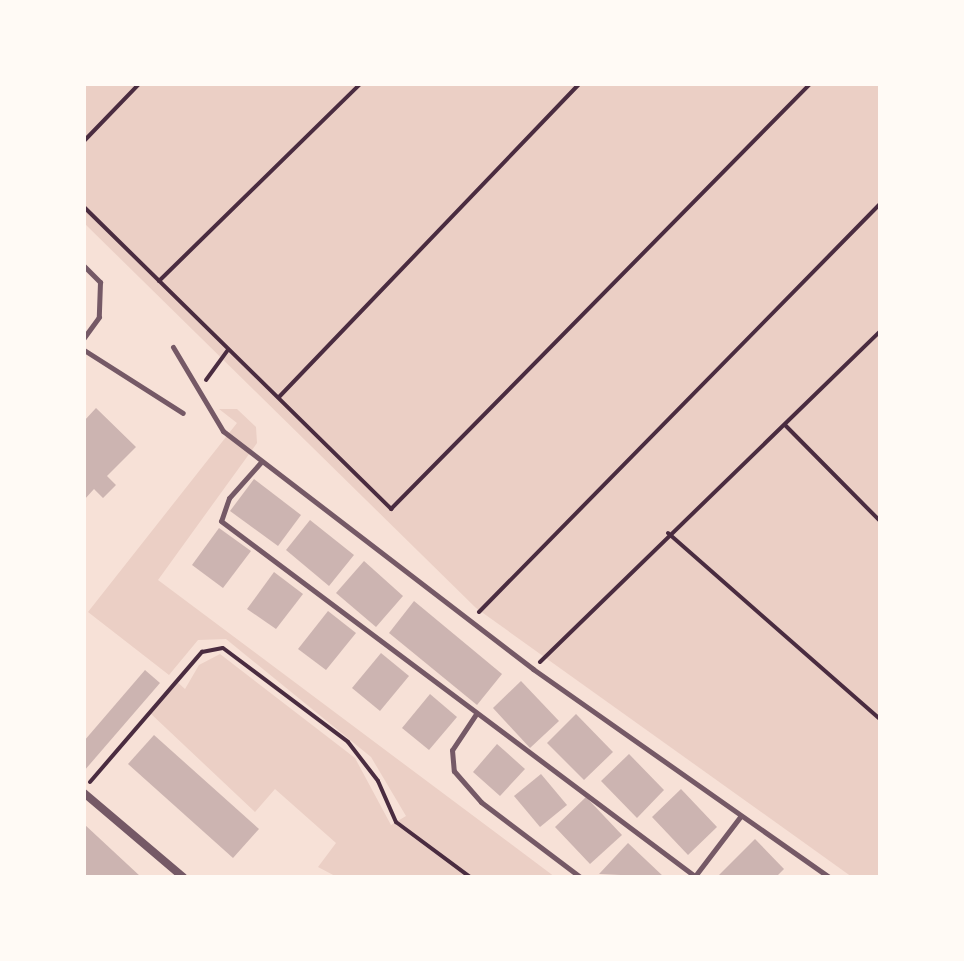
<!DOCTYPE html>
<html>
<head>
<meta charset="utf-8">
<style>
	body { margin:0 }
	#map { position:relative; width:964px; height:961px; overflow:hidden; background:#f7e1d7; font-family:Cabin,sans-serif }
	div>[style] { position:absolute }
	.green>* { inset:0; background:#ebcfc5 }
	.building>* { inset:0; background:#ccb4b1 }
	.path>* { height:4px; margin:-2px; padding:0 2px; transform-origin:2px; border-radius:2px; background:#4a2c40 }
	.service>* { height:5px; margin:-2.5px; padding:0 2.5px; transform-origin:2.5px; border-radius:2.5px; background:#755966 }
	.minor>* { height:8px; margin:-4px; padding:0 4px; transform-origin:4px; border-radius:4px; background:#755966 }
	span { translate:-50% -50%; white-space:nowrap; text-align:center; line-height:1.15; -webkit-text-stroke:8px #fffaf5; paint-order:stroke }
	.frame { position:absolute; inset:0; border:86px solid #fffaf5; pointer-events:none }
</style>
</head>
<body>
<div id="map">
	<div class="green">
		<div style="clip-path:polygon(84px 84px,880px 84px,880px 877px,852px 877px,476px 608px,84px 223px)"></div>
		<div style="clip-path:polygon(219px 409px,237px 409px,256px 427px,257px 443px,158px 580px,555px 877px,337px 877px,318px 867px,336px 843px,275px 789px,255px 812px,149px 712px,175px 680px,185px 689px,199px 665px,220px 654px,355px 758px,391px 825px,406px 816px,371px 757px,226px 639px,198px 640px,169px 675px,88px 612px,237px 423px)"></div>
	</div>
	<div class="building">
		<div style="clip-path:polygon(96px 408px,136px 447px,107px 476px,116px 485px,103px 498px,94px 489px,84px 500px,84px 421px)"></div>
		<div style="clip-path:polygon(254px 479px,301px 515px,278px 546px,230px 511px)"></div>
		<div style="clip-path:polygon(310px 520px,354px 555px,329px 586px,286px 550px)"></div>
		<div style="clip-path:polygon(219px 528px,251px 551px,223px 588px,192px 565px)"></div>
		<div style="clip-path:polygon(364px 561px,403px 596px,376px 627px,336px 593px)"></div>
		<div style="clip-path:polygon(274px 572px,303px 594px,276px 629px,247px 609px)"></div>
		<div style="clip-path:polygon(414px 601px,502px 674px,477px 705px,389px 633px)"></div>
		<div style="clip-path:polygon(328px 611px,356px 633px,326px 670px,298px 649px)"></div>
		<div style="clip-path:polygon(381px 653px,409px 676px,380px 711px,352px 688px)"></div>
		<div style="clip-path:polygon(145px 670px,160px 683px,84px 771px,84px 741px)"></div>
		<div style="clip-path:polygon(521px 681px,559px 721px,530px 748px,493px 708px)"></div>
		<div style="clip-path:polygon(430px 694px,457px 717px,429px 750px,402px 728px)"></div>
		<div style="clip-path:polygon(576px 714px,613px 752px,584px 780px,547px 743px)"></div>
		<div style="clip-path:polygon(154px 735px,259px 829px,233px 858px,128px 764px)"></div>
		<div style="clip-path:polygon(497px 744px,525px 769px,500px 796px,473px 772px)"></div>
		<div style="clip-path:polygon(629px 754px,664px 790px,637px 818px,601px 781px)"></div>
		<div style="clip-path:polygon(541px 774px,567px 805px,540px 827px,514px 796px)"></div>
		<div style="clip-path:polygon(681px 789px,717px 827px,688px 855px,652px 817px)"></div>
		<div style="clip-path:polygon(586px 797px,622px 835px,590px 864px,555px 827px)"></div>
		<div style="clip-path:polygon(84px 824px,141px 877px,84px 877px)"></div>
		<div style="clip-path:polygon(755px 839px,784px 869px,776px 877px,717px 877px)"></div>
		<div style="clip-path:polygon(628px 843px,664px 877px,599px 874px)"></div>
	</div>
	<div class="path">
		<div style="left:84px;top:141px;width:79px;rotate:-46deg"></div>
		<div style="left:84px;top:207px;width:431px;rotate:44.5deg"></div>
		<div style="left:391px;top:509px;width:597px;rotate:-45.41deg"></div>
		<div style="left:159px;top:281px;width:281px;rotate:-44.4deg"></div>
		<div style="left:206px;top:380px;width:37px;rotate:-54deg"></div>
		<div style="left:279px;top:397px;width:434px;rotate:-46.2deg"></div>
		<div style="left:785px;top:425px;width:135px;rotate:45.3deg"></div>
		<div style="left:668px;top:533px;width:282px;rotate:41.3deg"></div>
		<div style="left:479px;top:612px;width:572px;rotate:-45.5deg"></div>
		<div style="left:540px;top:662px;width:475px;rotate:-44.2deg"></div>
		<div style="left:90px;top:782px;width:172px;rotate:-49.3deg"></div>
		<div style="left:202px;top:652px;width:21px;rotate:-11deg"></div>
		<div style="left:223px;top:648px;width:156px;rotate:36.9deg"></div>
		<div style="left:348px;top:742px;width:49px;rotate:52.4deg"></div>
		<div style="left:378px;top:781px;width:45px;rotate:66.3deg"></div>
		<div style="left:396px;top:822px;width:92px;rotate:36.6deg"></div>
	</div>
	<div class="service">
		<div style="left:84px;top:266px;width:23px;rotate:45deg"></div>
		<div style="left:100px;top:282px;width:35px;rotate:92deg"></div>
		<div style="left:99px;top:317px;width:26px;rotate:126deg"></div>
		<div style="left:173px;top:347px;width:98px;rotate:59.2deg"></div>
		<div style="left:223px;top:431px;width:391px;rotate:37.5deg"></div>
		<div style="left:533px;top:669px;width:362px;rotate:35.1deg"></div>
		<div style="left:84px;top:350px;width:117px;rotate:32.5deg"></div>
		<div style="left:261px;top:462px;width:48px;rotate:131.6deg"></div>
		<div style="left:229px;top:498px;width:24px;rotate:109deg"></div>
		<div style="left:221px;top:521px;width:594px;rotate:36.85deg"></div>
		<div style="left:476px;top:714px;width:43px;rotate:123.7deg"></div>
		<div style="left:452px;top:750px;width:21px;rotate:85deg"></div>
		<div style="left:454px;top:771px;width:41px;rotate:48.9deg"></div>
		<div style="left:481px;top:802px;width:124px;rotate:37.1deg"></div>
		<div style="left:695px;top:876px;width:74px;rotate:-52.7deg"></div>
	</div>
	<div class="minor">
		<div style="left:84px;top:793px;width:130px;rotate:40.3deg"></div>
	</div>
	<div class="frame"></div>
</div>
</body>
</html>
